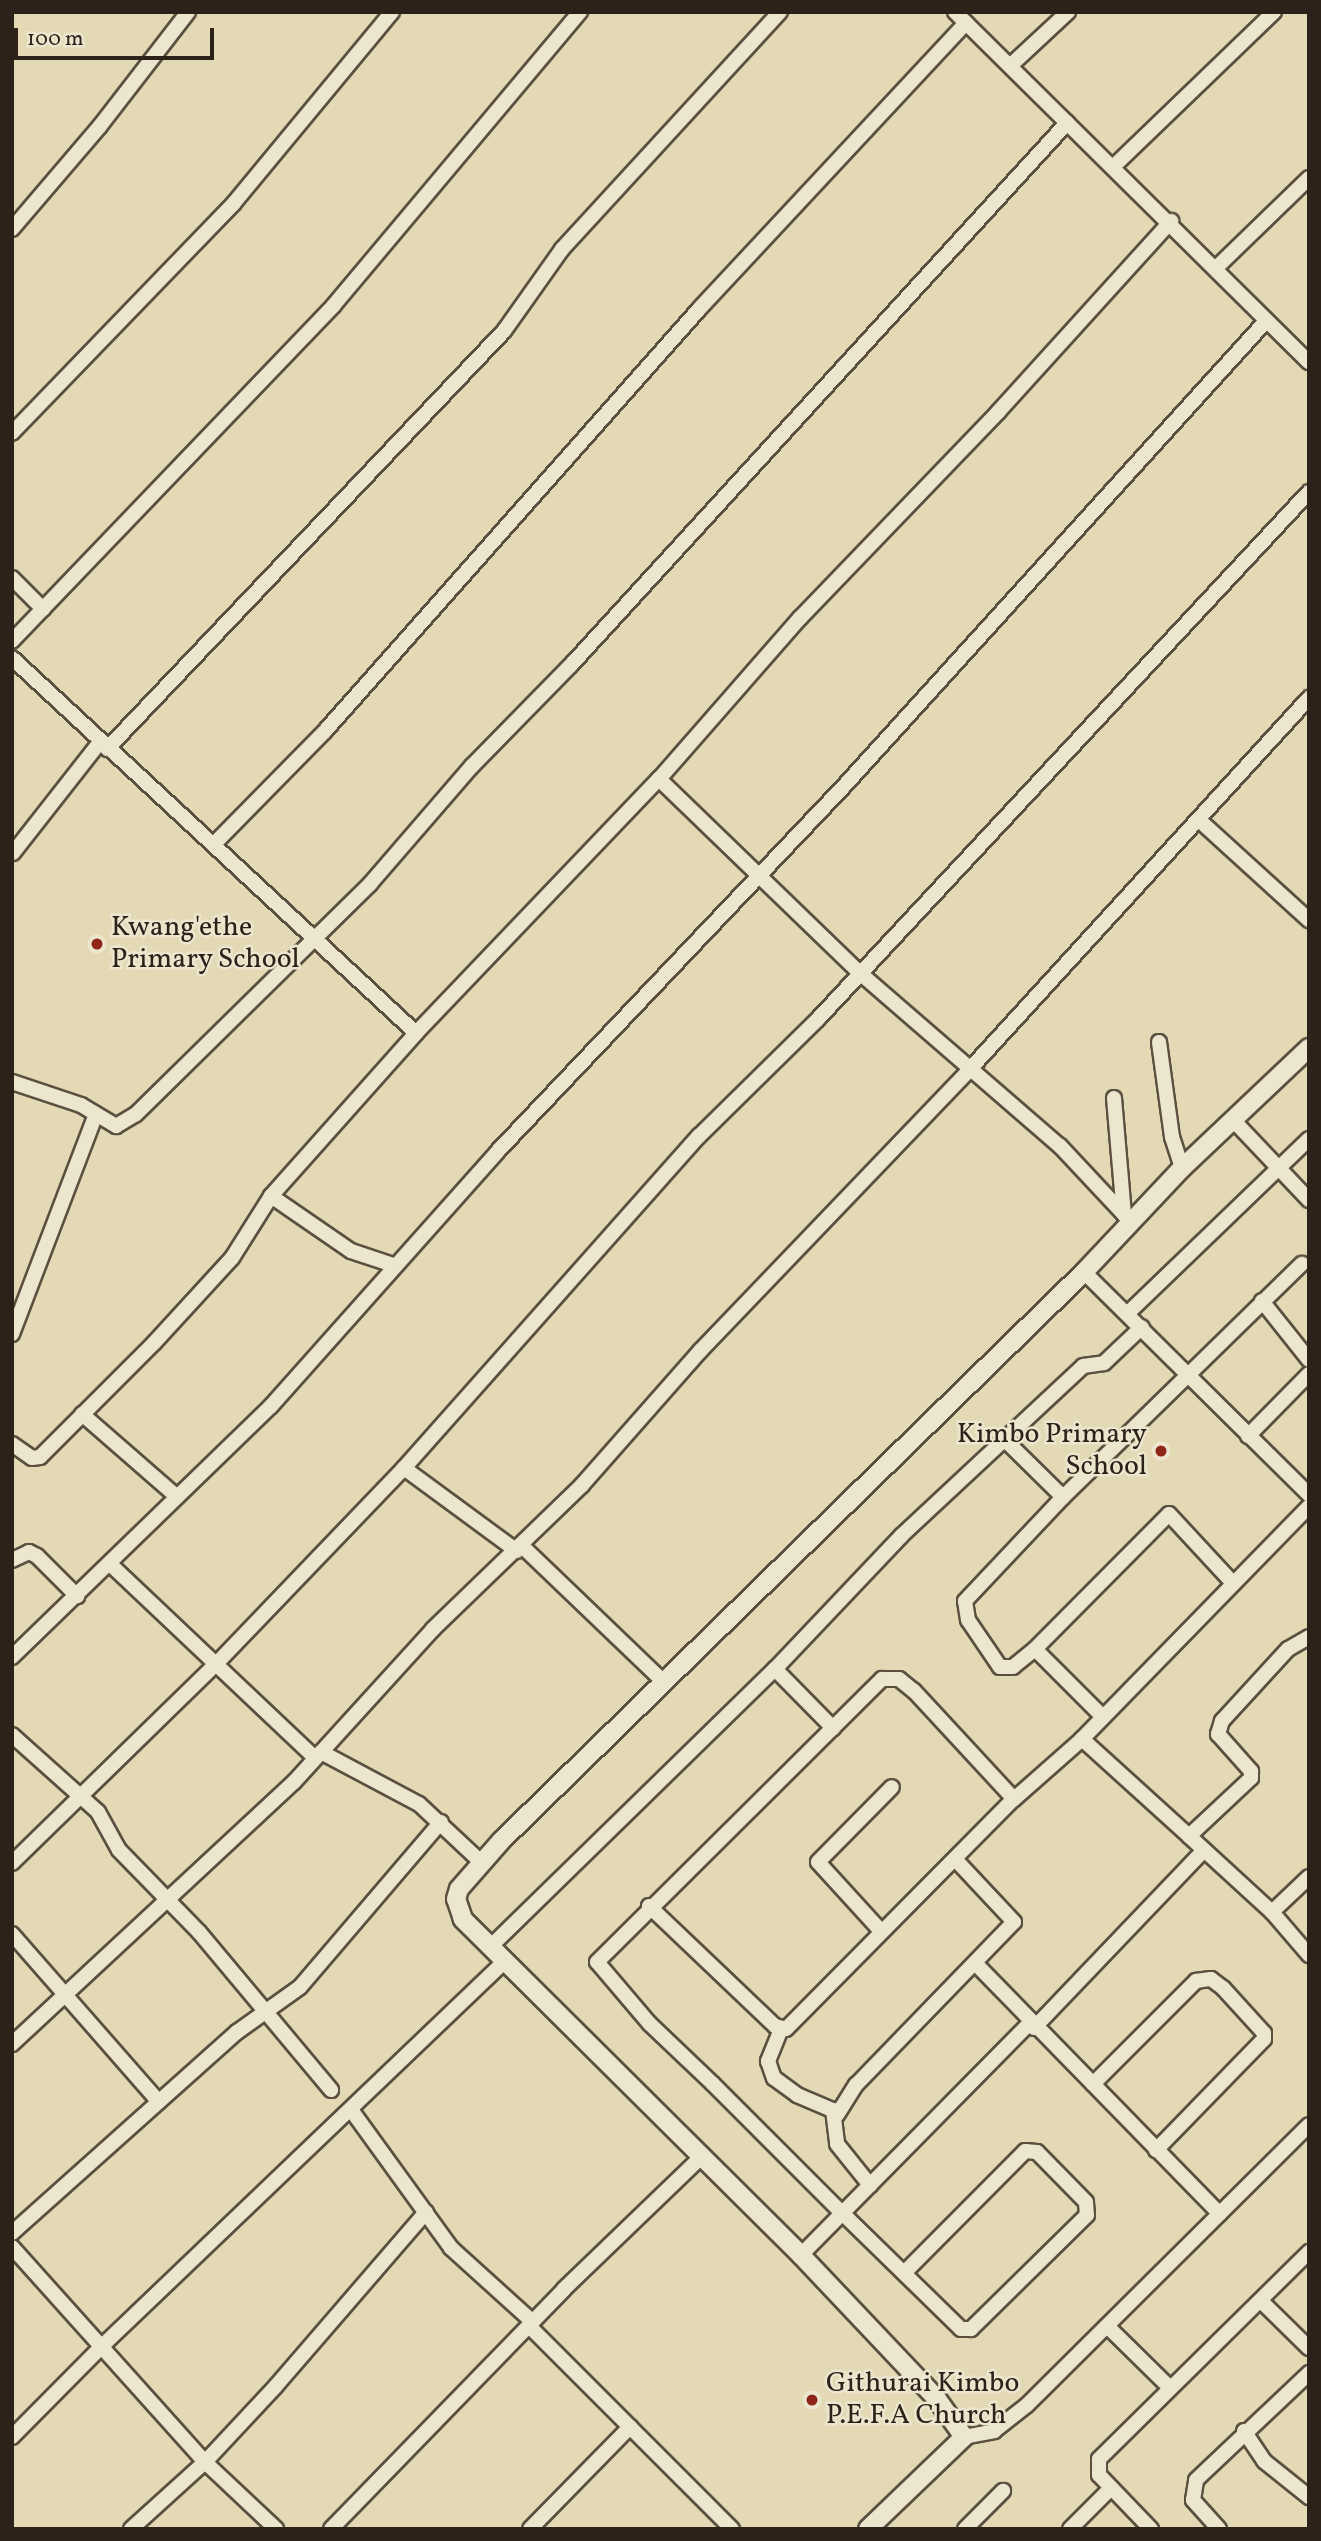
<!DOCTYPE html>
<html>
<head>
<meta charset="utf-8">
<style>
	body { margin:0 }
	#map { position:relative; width:1321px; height:2541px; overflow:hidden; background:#e4d9b5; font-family:Vollkorn,serif }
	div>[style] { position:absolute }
	.roads { filter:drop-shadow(2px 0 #5b5040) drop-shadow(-2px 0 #5b5040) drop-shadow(0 2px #5b5040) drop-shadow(0 -2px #5b5040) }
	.minor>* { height:14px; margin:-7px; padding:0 7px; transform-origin:7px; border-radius:7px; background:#ede6cf }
	.tertiary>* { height:18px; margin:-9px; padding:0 9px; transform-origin:9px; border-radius:9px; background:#ede6cf }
	.dots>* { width:19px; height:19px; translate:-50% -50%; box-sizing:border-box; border:4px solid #ede6cf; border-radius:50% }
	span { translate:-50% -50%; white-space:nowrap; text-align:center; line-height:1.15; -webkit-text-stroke:5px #ede6cf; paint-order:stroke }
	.poi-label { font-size:28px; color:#2d2219 }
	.left { translate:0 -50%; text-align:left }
	.right { translate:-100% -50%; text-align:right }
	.frame { position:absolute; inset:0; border:14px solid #2d2219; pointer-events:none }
	.scale { position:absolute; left:14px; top:28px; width:200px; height:32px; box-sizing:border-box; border:4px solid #2d2219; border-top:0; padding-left:9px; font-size:21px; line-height:24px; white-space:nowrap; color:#2d2219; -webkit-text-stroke:5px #ede6cf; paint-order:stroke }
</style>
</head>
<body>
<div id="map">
	<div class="roads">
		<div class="minor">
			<div style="left:955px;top:12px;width:498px;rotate:44.7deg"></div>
			<div style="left:1011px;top:65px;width:78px;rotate:-42.9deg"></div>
			<div style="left:1114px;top:166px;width:222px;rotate:-43.9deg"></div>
			<div style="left:12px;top:229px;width:135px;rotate:-49.5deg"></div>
			<div style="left:100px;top:126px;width:144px;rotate:-52.3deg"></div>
			<div style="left:1217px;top:267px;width:128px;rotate:-44.1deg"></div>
			<div style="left:12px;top:433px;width:320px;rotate:-46deg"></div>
			<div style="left:234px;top:203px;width:248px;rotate:-50.4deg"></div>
			<div style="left:12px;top:578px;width:44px;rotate:45deg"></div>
			<div style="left:12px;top:641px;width:465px;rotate:-46.2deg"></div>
			<div style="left:334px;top:305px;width:383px;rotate:-50deg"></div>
			<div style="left:12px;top:658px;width:551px;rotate:42.87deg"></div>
			<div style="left:107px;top:749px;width:576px;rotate:-46.48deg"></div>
			<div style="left:504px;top:331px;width:100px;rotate:-54.7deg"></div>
			<div style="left:562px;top:249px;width:322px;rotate:-47.4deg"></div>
			<div style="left:659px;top:779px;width:279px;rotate:44deg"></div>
			<div style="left:860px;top:973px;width:264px;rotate:40.9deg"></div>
			<div style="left:1060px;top:1146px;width:104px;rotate:46.9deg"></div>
			<div style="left:1199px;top:820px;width:149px;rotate:42.3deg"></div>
			<div style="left:214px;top:844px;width:158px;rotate:-45.5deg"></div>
			<div style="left:325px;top:731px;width:565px;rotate:-48.44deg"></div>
			<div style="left:700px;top:308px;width:390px;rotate:-47deg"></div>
			<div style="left:13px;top:853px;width:141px;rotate:-51.9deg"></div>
			<div style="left:1159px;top:1042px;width:96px;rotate:82.2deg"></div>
			<div style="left:1172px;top:1137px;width:33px;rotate:72deg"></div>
			<div style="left:12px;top:1082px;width:73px;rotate:18.4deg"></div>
			<div style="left:81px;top:1105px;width:41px;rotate:31deg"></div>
			<div style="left:116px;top:1126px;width:23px;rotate:-31deg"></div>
			<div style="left:136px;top:1114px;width:328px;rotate:-44.5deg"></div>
			<div style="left:370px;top:884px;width:156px;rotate:-49.2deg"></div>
			<div style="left:472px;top:766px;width:141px;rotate:-45.6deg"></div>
			<div style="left:571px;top:665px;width:735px;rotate:-47.54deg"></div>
			<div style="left:1114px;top:1098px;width:117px;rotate:85.1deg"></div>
			<div style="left:1234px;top:1121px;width:109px;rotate:46.5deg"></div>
			<div style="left:271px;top:1196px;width:97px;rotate:34.5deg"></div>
			<div style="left:351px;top:1251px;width:44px;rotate:18.4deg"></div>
			<div style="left:1084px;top:1272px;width:317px;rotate:44.7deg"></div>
			<div style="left:1262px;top:1301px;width:75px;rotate:51.5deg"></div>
			<div style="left:1128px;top:1313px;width:251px;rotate:-43.9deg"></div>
			<div style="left:12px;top:1334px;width:235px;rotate:-69.1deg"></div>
			<div style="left:82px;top:1414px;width:126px;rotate:41.1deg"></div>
			<div style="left:1248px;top:1436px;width:87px;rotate:-45.5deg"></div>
			<div style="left:1005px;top:1440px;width:81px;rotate:44.5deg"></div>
			<div style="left:12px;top:1444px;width:24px;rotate:35deg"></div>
			<div style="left:32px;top:1458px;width:8px;rotate:-7deg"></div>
			<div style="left:40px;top:1457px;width:161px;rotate:-45deg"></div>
			<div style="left:154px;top:1343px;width:115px;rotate:-47.5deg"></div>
			<div style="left:232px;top:1258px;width:73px;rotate:-57.8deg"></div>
			<div style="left:271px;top:1196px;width:218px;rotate:-48.3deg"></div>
			<div style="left:416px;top:1033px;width:352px;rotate:-46.3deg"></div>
			<div style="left:659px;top:779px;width:214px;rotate:-48.8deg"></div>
			<div style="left:800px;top:618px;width:286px;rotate:-46.1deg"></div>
			<div style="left:998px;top:412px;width:258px;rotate:-47.8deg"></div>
			<div style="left:404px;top:1468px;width:140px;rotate:36.3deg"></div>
			<div style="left:523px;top:1547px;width:195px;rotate:43.8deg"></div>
			<div style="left:12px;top:1560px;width:19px;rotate:-25deg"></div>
			<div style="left:29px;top:1552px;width:9px;rotate:27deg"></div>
			<div style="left:37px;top:1556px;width:57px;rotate:45deg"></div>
			<div style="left:110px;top:1564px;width:282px;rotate:43.4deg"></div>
			<div style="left:1309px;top:1637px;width:24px;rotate:150deg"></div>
			<div style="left:1288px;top:1649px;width:98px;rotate:132.5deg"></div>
			<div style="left:1222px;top:1721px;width:14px;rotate:107deg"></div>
			<div style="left:1218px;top:1734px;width:50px;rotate:48.3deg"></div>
			<div style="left:1251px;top:1771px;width:7px;rotate:90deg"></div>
			<div style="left:1251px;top:1778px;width:85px;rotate:136.9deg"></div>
			<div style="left:1189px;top:1836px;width:113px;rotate:42.5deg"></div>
			<div style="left:1272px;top:1912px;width:57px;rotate:49.3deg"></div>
			<div style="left:1035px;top:1649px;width:190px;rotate:-45.2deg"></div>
			<div style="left:1169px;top:1514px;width:94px;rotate:47.2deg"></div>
			<div style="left:12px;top:1657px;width:361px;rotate:-44.1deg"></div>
			<div style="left:271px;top:1406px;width:340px;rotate:-48.3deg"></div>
			<div style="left:497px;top:1152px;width:506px;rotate:-46.52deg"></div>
			<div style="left:845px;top:785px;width:627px;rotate:-47.78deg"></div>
			<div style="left:775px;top:1669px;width:83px;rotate:45.5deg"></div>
			<div style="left:1103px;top:1717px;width:96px;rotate:-135deg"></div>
			<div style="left:1035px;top:1649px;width:28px;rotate:141deg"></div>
			<div style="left:1013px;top:1667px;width:13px;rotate:180deg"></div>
			<div style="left:1000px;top:1667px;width:57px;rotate:-124.2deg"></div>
			<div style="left:968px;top:1620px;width:19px;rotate:-99deg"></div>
			<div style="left:965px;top:1601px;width:143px;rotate:-46.7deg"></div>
			<div style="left:1063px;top:1497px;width:334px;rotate:-44.3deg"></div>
			<div style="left:12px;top:1735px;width:115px;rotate:41.8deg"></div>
			<div style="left:98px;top:1812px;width:43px;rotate:61.1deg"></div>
			<div style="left:119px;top:1850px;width:115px;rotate:45.7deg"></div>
			<div style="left:199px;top:1932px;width:206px;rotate:50.1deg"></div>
			<div style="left:1082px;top:1739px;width:144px;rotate:42.2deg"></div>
			<div style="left:321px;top:1752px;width:111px;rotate:28deg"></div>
			<div style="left:419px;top:1804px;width:85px;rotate:43.1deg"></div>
			<div style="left:12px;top:1863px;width:286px;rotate:-44.3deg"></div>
			<div style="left:217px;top:1663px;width:270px;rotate:-46.2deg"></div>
			<div style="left:404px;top:1468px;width:444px;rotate:-48.4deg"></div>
			<div style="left:699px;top:1136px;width:167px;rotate:-44.5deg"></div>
			<div style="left:818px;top:1019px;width:720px;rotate:-47.03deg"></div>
			<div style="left:649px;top:1906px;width:174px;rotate:43.6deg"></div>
			<div style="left:775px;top:2026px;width:11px;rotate:15deg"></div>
			<div style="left:786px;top:2029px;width:324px;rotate:-45.3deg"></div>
			<div style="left:1014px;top:1799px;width:91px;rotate:-41.4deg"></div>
			<div style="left:1082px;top:1739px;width:325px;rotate:-45.7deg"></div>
			<div style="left:1272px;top:1912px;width:51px;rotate:-43.4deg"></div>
			<div style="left:880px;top:1930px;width:92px;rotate:-132.4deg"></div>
			<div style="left:818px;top:1862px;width:105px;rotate:-45.4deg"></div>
			<div style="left:12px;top:1934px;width:223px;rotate:48.8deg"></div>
			<div style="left:491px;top:1946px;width:397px;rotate:-44.3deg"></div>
			<div style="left:775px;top:1669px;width:183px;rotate:-46.5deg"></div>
			<div style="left:901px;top:1536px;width:249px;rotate:-43deg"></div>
			<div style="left:1083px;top:1366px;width:21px;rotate:-8deg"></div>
			<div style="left:1104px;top:1363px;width:52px;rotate:-43.5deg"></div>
			<div style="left:976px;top:1964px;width:349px;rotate:45.7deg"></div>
			<div style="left:1034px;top:2028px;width:246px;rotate:-46.3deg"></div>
			<div style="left:781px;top:2029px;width:35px;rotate:112deg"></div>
			<div style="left:768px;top:2061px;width:18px;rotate:71deg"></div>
			<div style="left:774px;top:2078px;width:29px;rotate:36deg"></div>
			<div style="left:797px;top:2095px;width:39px;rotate:23deg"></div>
			<div style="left:833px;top:2110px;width:34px;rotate:83deg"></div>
			<div style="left:837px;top:2144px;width:53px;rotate:51.2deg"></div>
			<div style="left:12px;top:2044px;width:385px;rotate:-42.9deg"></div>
			<div style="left:294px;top:1782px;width:207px;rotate:-47.7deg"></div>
			<div style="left:433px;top:1629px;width:207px;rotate:-44deg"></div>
			<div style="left:582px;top:1485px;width:179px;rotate:-48.6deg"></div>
			<div style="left:700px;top:1351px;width:390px;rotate:-46.2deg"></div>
			<div style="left:970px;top:1069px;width:503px;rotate:-47.58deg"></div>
			<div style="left:1093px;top:2084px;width:146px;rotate:-45deg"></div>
			<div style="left:1196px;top:1981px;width:15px;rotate:-8deg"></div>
			<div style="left:1211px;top:1979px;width:15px;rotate:37deg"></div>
			<div style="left:1223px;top:1988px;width:61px;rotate:47.7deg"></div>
			<div style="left:1264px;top:2033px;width:6px;rotate:90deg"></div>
			<div style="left:1264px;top:2039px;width:155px;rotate:134.2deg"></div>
			<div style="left:352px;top:2111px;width:169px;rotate:54.1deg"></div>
			<div style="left:451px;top:2248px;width:110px;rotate:42.1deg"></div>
			<div style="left:837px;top:2115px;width:36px;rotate:-58deg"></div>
			<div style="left:856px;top:2085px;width:227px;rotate:-45.9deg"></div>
			<div style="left:1014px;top:1922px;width:85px;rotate:-133.1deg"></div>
			<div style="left:12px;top:2233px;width:302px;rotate:-41.8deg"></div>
			<div style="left:237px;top:2032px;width:77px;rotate:-35.5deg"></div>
			<div style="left:300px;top:1987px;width:217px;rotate:-49.5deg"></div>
			<div style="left:12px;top:2247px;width:289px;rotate:48.1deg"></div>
			<div style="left:205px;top:2462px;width:98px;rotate:43.3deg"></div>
			<div style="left:801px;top:2255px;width:326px;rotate:-45.4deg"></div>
			<div style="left:904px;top:2273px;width:172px;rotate:-45.2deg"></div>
			<div style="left:1025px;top:2151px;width:12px;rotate:5deg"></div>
			<div style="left:1037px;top:2152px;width:70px;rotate:45.6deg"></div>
			<div style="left:1086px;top:2202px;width:13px;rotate:86deg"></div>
			<div style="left:1087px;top:2215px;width:163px;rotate:135.5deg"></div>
			<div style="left:971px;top:2329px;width:10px;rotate:180deg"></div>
			<div style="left:961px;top:2329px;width:166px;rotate:-135.7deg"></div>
			<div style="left:842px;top:2213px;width:182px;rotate:-135deg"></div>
			<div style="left:713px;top:2084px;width:88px;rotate:-136.4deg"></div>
			<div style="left:649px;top:2023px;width:80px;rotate:-130.4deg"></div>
			<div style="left:597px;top:1962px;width:402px;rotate:-44.8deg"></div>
			<div style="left:882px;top:1679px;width:17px"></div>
			<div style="left:899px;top:1679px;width:19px;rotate:39deg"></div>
			<div style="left:914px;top:1691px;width:147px;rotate:47.2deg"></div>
			<div style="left:1261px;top:2301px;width:67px;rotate:44.4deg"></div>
			<div style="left:529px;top:2326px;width:287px;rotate:45deg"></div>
			<div style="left:1107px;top:2326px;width:88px;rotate:44.5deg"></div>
			<div style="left:1244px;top:2431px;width:36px;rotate:56deg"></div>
			<div style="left:1264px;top:2461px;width:58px;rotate:38.7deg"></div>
			<div style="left:12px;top:2437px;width:127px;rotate:-45.3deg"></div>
			<div style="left:101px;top:2347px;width:560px;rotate:-43.7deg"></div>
			<div style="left:964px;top:2437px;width:31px;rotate:-11deg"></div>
			<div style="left:994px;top:2431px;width:42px;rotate:-38.2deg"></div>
			<div style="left:1027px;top:2405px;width:397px;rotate:-44.8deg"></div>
			<div style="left:131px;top:2529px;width:100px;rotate:-42.2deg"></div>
			<div style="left:205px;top:2462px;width:103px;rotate:-47deg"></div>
			<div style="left:275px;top:2387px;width:231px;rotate:-49.2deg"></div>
			<div style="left:331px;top:2529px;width:334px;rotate:-45.8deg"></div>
			<div style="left:564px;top:2289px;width:189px;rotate:-43.9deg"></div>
			<div style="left:530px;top:2529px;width:143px;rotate:-45.6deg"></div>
			<div style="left:965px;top:2529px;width:54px;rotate:-45deg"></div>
			<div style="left:1070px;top:2529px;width:58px;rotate:-45deg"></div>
			<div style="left:1151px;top:2529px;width:75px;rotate:-133.9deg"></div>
			<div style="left:1099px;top:2475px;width:16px;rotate:-90deg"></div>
			<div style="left:1099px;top:2459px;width:295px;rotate:-44.6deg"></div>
			<div style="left:1219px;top:2529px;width:39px;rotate:-132deg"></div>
			<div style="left:1193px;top:2500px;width:20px;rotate:-81deg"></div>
			<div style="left:1196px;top:2480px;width:156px;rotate:-43.4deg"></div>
		</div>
		<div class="tertiary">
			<div style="left:868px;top:2529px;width:133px;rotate:-43.8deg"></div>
			<div style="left:964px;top:2437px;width:47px;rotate:-125.4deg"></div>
			<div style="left:937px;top:2399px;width:198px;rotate:-133.4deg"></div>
			<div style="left:801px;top:2255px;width:477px;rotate:-135.2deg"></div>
			<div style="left:463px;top:1919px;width:21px;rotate:-109deg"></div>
			<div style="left:456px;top:1899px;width:10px;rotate:-73deg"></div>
			<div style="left:459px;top:1889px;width:64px;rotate:-48.8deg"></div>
			<div style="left:501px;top:1841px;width:815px;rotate:-44.3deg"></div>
			<div style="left:1084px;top:1272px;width:143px;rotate:-46.7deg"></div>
			<div style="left:1182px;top:1168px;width:175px;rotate:-43.4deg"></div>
		</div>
	</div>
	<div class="dots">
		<div style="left:97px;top:944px;background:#8f2418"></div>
		<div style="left:1161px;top:1451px;background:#8f2418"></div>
		<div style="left:812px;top:2400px;background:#8f2418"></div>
	</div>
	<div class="poi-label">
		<span class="left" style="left:111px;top:944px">Kwang'ethe<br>Primary School</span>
		<span class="right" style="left:1147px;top:1451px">Kimbo Primary<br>School</span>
		<span class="left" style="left:826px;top:2400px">Githurai Kimbo<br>P.E.F.A Church</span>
	</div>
	<div class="frame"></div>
	<div class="scale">100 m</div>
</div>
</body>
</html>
